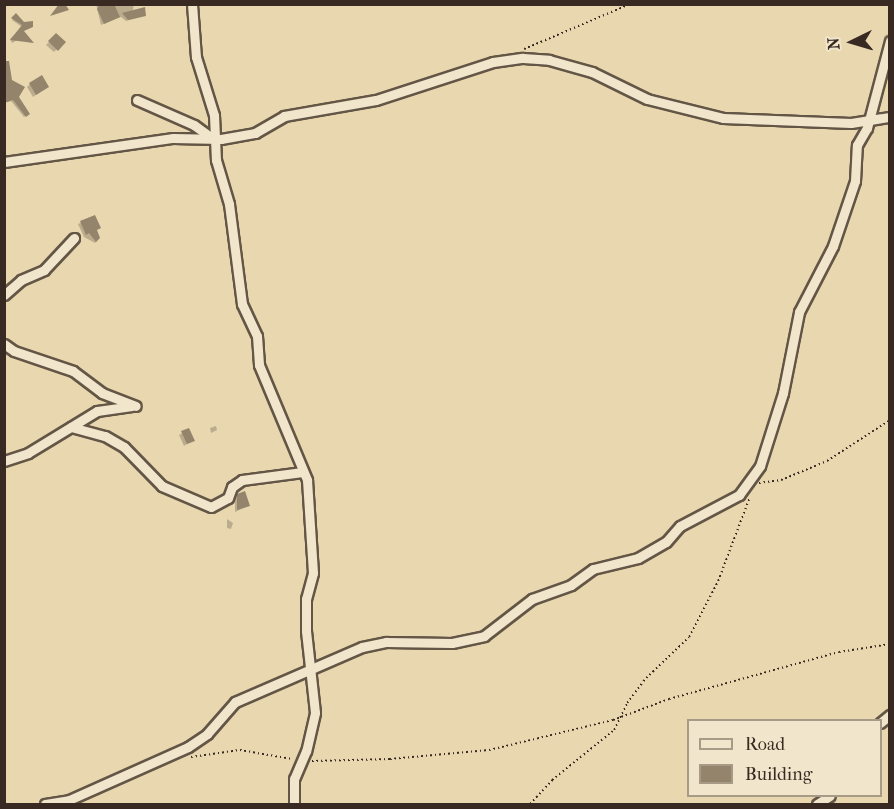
<!DOCTYPE html>
<html>
<head>
<meta charset="utf-8">
<style>
	body { margin:0 }
	#map { position:relative; width:894px; height:809px; overflow:hidden; background:#e9d8af; font-family:"IM FELL French Canon",serif }
	div>[style] { position:absolute }
	.shadow>* { inset:0; background:#0003 }
	.building>* { inset:0; background:#94846c }
	.path>* { height:1.5px; margin-top:-0.75px; transform-origin:0; background:repeating-linear-gradient(90deg,#382a23 0 1.5px,transparent 0 4.5px) }
	.roads { filter:drop-shadow(2px 0 #645646) drop-shadow(-2px 0 #645646) drop-shadow(0 2px #645646) drop-shadow(0 -2px #645646) }
	.minor>* { height:9px; margin:-4.5px; padding:0 4.5px; transform-origin:4.5px; border-radius:4.5px; background:#f1e6cb }
	span { translate:-50% -50%; white-space:nowrap; text-align:center; line-height:1.15; -webkit-text-stroke:6px #f1e6cb; paint-order:stroke }
	.frame { position:absolute; inset:0; border:6px solid #382a23; pointer-events:none }
	.legend { position:absolute; left:687px; top:719px; width:195px; height:78px; box-sizing:border-box; background:#f1e6cb; border:2px solid #a79b88; margin:0; padding:8px 10px; list-style:none; font-size:18px; color:#382a23 }
	.legend li { display:flex; align-items:center; gap:12px; height:30px }
	.legend b { width:30px; border:2px solid #a79b88 }
	.north { position:absolute; left:822px; top:12px; width:60px; height:60px; -webkit-text-stroke:4px #f1e6cb; paint-order:stroke; rotate:265deg; font-size:16px; font-weight:700; line-height:24px; text-align:center; color:#382a23 }
	.north::after { content:''; display:block; margin:auto; width:21px; height:27px; background:#382a23; clip-path:polygon(50% 0,100% 100%,50% 72%,0 100%) }
</style>
</head>
<body>
<div id="map">
	<div class="shadow">
		<div style="clip-path:polygon(96px 4px,134px 4px,133px 10px,144px 9px,144px 16px,126px 21px,121px 17px,101px 25px)"></div>
		<div style="clip-path:polygon(16px 15px,23px 23px,22px 31px,31px 43px,19px 39px,12px 43px,10px 39px,22px 27px,12px 20px)"></div>
		<div style="clip-path:polygon(56px 35px,64px 42px,54px 52px,46px 45px)"></div>
		<div style="clip-path:polygon(30px 84px,47px 87px,33px 97px,27px 87px)"></div>
		<div style="clip-path:polygon(4px 91px,29px 113px,24px 117px,11px 101px,4px 103px)"></div>
		<div style="clip-path:polygon(94px 217px,97px 241px,95px 243px,84px 237px,78px 224px)"></div>
		<div style="clip-path:polygon(216px 426px,217px 430px,211px 433px,210px 428px)"></div>
		<div style="clip-path:polygon(182px 433px,193px 440px,184px 446px,179px 435px)"></div>
		<div style="clip-path:polygon(238px 495px,248px 506px,235px 512px,235px 498px)"></div>
		<div style="clip-path:polygon(227px 519px,233px 523px,231px 529px,227px 528px)"></div>
	</div>
	<div class="building">
		<div style="clip-path:polygon(59px 4px,65px 4px,69px 10px,50px 16px)"></div>
		<div style="clip-path:polygon(100px 4px,114px 4px,120px 17px,104px 24px,97px 9px)"></div>
		<div style="clip-path:polygon(145px 7px,146px 16px,128px 20px,122px 13px)"></div>
		<div style="clip-path:polygon(16px 13px,24px 22px,33px 21px,33px 27px,24px 31px,34px 43px,10px 40px,22px 25px,11px 18px)"></div>
		<div style="clip-path:polygon(56px 33px,66px 42px,58px 51px,48px 41px)"></div>
		<div style="clip-path:polygon(4px 61px,9px 61px,12px 80px,25px 87px,19px 97px,30px 114px,26px 117px,13px 100px,4px 103px)"></div>
		<div style="clip-path:polygon(42px 75px,49px 87px,36px 95px,29px 83px)"></div>
		<div style="clip-path:polygon(95px 215px,101px 228px,97px 230px,100px 238px,96px 242px,89px 233px,86px 235px,80px 221px)"></div>
		<div style="clip-path:polygon(189px 428px,195px 441px,187px 444px,181px 431px)"></div>
		<div style="clip-path:polygon(245px 491px,250px 506px,237px 510px,237px 494px)"></div>
	</div>
	<div class="path">
		<div style="left:524px;top:49px;width:115px;rotate:-23deg"></div>
		<div style="left:759px;top:483px;width:22px;rotate:-8deg"></div>
		<div style="left:781px;top:480px;width:50px;rotate:-22.4deg"></div>
		<div style="left:827px;top:461px;width:75px;rotate:-33.1deg"></div>
		<div style="left:191px;top:757px;width:49px;rotate:-8.1deg"></div>
		<div style="left:240px;top:750px;width:53px;rotate:9.8deg"></div>
		<div style="left:312px;top:761px;width:78px;rotate:-1.5deg"></div>
		<div style="left:390px;top:759px;width:99px;rotate:-5.2deg"></div>
		<div style="left:489px;top:750px;width:128px;rotate:-13.6deg"></div>
		<div style="left:613px;top:720px;width:60px;rotate:-20.6deg"></div>
		<div style="left:669px;top:699px;width:176px;rotate:-15.5deg"></div>
		<div style="left:839px;top:652px;width:52px;rotate:-8.9deg"></div>
		<div style="left:530px;top:804px;width:33px;rotate:-47deg"></div>
		<div style="left:552px;top:780px;width:80px;rotate:-38.9deg"></div>
		<div style="left:614px;top:730px;width:30px;rotate:-64deg"></div>
		<div style="left:627px;top:703px;width:31px;rotate:-53deg"></div>
		<div style="left:646px;top:678px;width:59px;rotate:-43.6deg"></div>
		<div style="left:689px;top:637px;width:63px;rotate:-62.6deg"></div>
		<div style="left:718px;top:581px;width:88px;rotate:-69.3deg"></div>
	</div>
	<div class="roads">
		<div class="minor">
			<div style="left:192px;top:4px;width:53px;rotate:85.7deg"></div>
			<div style="left:196px;top:57px;width:61px;rotate:72.8deg"></div>
			<div style="left:214px;top:115px;width:45px;rotate:87.5deg"></div>
			<div style="left:216px;top:160px;width:46px;rotate:73.5deg"></div>
			<div style="left:229px;top:204px;width:101px;rotate:82.6deg"></div>
			<div style="left:242px;top:304px;width:35px;rotate:65deg"></div>
			<div style="left:257px;top:336px;width:29px;rotate:86deg"></div>
			<div style="left:259px;top:365px;width:125px;rotate:67.3deg"></div>
			<div style="left:307px;top:480px;width:93px;rotate:86.3deg"></div>
			<div style="left:313px;top:573px;width:27px;rotate:105deg"></div>
			<div style="left:306px;top:599px;width:32px;rotate:90deg"></div>
			<div style="left:306px;top:631px;width:82px;rotate:83.7deg"></div>
			<div style="left:315px;top:713px;width:39px;rotate:103deg"></div>
			<div style="left:306px;top:751px;width:30px;rotate:113deg"></div>
			<div style="left:294px;top:779px;width:25px;rotate:90deg"></div>
			<div style="left:137px;top:100px;width:62px;rotate:23.7deg"></div>
			<div style="left:194px;top:125px;width:24px;rotate:36deg"></div>
			<div style="left:4px;top:162px;width:171px;rotate:-8.1deg"></div>
			<div style="left:173px;top:138px;width:48px;rotate:1.2deg"></div>
			<div style="left:221px;top:139px;width:35px;rotate:-10deg"></div>
			<div style="left:255px;top:133px;width:34px;rotate:-30deg"></div>
			<div style="left:284px;top:116px;width:93px;rotate:-9.9deg"></div>
			<div style="left:376px;top:100px;width:123px;rotate:-18deg"></div>
			<div style="left:493px;top:62px;width:30px;rotate:-8deg"></div>
			<div style="left:523px;top:58px;width:26px;rotate:4deg"></div>
			<div style="left:549px;top:60px;width:45px;rotate:15.6deg"></div>
			<div style="left:592px;top:72px;width:61px;rotate:26.1deg"></div>
			<div style="left:647px;top:99px;width:78px;rotate:14deg"></div>
			<div style="left:723px;top:118px;width:128px;rotate:2.2deg"></div>
			<div style="left:851px;top:123px;width:39px;rotate:-9deg"></div>
			<div style="left:4px;top:295px;width:23px;rotate:-41deg"></div>
			<div style="left:21px;top:280px;width:25px;rotate:-23deg"></div>
			<div style="left:44px;top:270px;width:44px;rotate:-46.8deg"></div>
			<div style="left:4px;top:344px;width:12px;rotate:35deg"></div>
			<div style="left:14px;top:351px;width:62px;rotate:18.7deg"></div>
			<div style="left:73px;top:371px;width:36px;rotate:37deg"></div>
			<div style="left:102px;top:393px;width:36px;rotate:21deg"></div>
			<div style="left:71px;top:427px;width:35px;rotate:15deg"></div>
			<div style="left:105px;top:436px;width:22px;rotate:30deg"></div>
			<div style="left:124px;top:447px;width:54px;rotate:45.7deg"></div>
			<div style="left:162px;top:486px;width:53px;rotate:23.2deg"></div>
			<div style="left:211px;top:507px;width:19px;rotate:-28deg"></div>
			<div style="left:228px;top:498px;width:12px;rotate:-70deg"></div>
			<div style="left:232px;top:487px;width:12px;rotate:-35deg"></div>
			<div style="left:242px;top:480px;width:61px;rotate:-7.6deg"></div>
			<div style="left:4px;top:461px;width:25px;rotate:-18deg"></div>
			<div style="left:28px;top:453px;width:81px;rotate:-31.3deg"></div>
			<div style="left:97px;top:411px;width:35px;rotate:-8deg"></div>
			<div style="left:880px;top:723px;width:13px;rotate:-39deg"></div>
			<div style="left:45px;top:804px;width:24px;rotate:-9deg"></div>
			<div style="left:69px;top:800px;width:130px;rotate:-24deg"></div>
			<div style="left:188px;top:747px;width:23px;rotate:-34deg"></div>
			<div style="left:207px;top:734px;width:43px;rotate:-48.8deg"></div>
			<div style="left:235px;top:702px;width:138px;rotate:-23.4deg"></div>
			<div style="left:362px;top:647px;width:25px;rotate:-12deg"></div>
			<div style="left:386px;top:642px;width:66px;rotate:0.9deg"></div>
			<div style="left:452px;top:643px;width:33px;rotate:-12deg"></div>
			<div style="left:484px;top:636px;width:61px;rotate:-37.6deg"></div>
			<div style="left:532px;top:599px;width:41px;rotate:-19.7deg"></div>
			<div style="left:571px;top:585px;width:27px;rotate:-36deg"></div>
			<div style="left:593px;top:569px;width:46px;rotate:-13.7deg"></div>
			<div style="left:638px;top:558px;width:32px;rotate:-30deg"></div>
			<div style="left:666px;top:542px;width:21px;rotate:-49deg"></div>
			<div style="left:680px;top:526px;width:67px;rotate:-27.7deg"></div>
			<div style="left:739px;top:495px;width:36px;rotate:-54deg"></div>
			<div style="left:760px;top:466px;width:77px;rotate:-72.5deg"></div>
			<div style="left:783px;top:393px;width:83px;rotate:-78.8deg"></div>
			<div style="left:799px;top:312px;width:74px;rotate:-62.7deg"></div>
			<div style="left:833px;top:246px;width:69px;rotate:-71.3deg"></div>
			<div style="left:855px;top:181px;width:36px;rotate:-87deg"></div>
			<div style="left:857px;top:145px;width:20px;rotate:-60deg"></div>
			<div style="left:867px;top:128px;width:90px;rotate:-75.2deg"></div>
			<div style="left:817px;top:804px;width:15px;rotate:-32deg"></div>
		</div>
	</div>
	<div class="frame"></div>
	<ul class="legend">
	<li><b style="height:8px;background:#f1e6cb"></b>Road</li>
	<li><b style="height:16px;background:#94846c"></b>Building</li>
	</ul>
	<div class="north">N</div>
</div>
</body>
</html>
